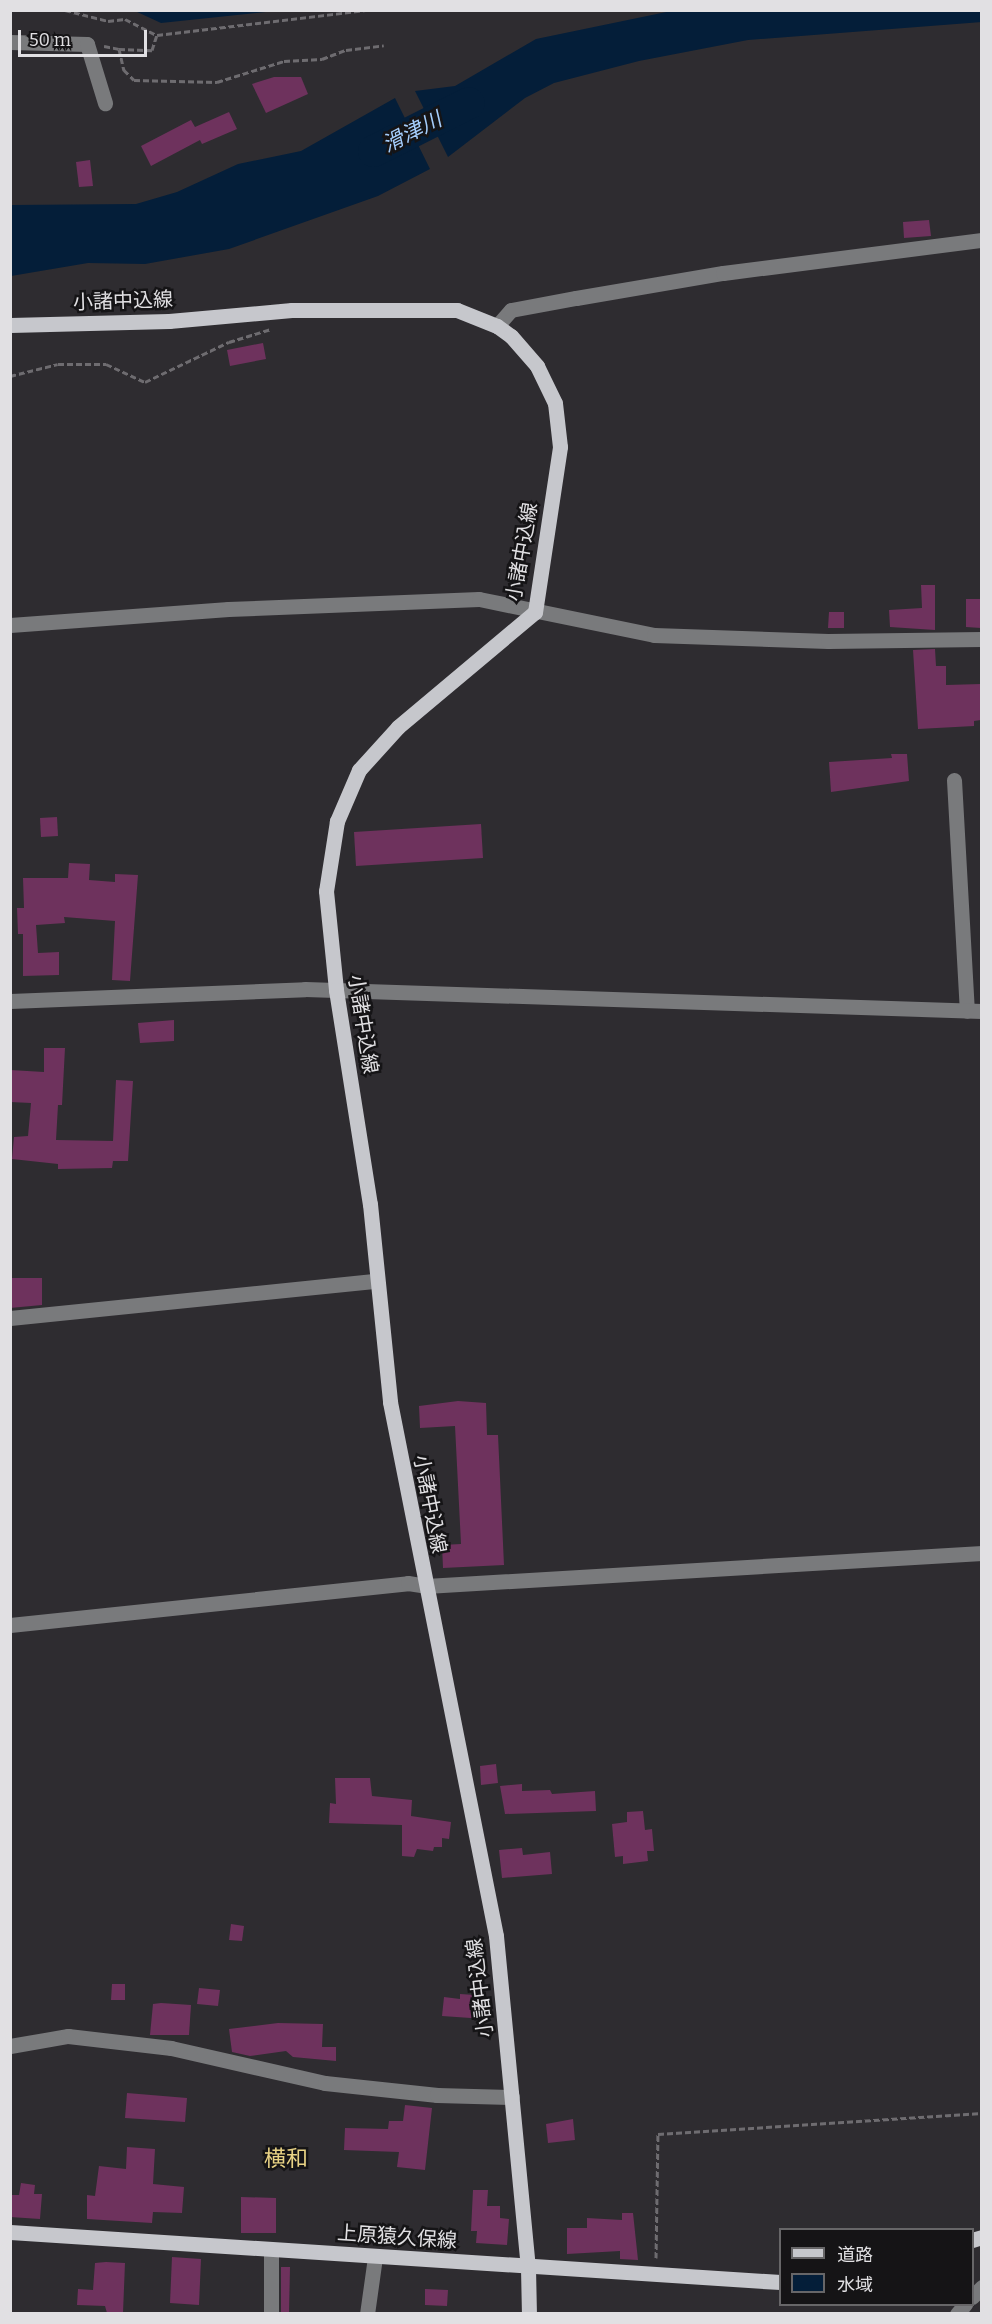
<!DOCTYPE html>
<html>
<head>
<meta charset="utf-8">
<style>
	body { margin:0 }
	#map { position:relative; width:992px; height:2324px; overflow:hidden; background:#2e2c30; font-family:Bitter,"Noto Sans JP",serif }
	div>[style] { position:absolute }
	.water>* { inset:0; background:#041e39 }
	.river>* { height:32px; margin:-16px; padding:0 16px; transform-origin:16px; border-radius:16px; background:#041e39 }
	.building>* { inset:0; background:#6e325d }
	.path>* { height:3px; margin-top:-1.5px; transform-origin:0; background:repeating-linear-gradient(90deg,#6e6c70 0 6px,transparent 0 9px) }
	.minor>* { height:15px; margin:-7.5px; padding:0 7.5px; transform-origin:7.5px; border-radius:7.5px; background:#797a7c }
	.major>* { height:15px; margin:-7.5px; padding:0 7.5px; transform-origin:7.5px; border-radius:7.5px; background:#c6c7cc }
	span { translate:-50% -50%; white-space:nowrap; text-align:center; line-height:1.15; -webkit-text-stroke:5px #151416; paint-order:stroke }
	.street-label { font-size:20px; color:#e1e0e3 }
	.water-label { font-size:21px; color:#a4cdfc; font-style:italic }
	.quarter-label { font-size:22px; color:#e9d385 }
	.frame { position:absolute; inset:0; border:12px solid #e1e0e3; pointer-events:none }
	.legend { position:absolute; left:779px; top:2228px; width:195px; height:78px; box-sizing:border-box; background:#151416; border:2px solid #676668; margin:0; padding:8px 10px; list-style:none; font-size:18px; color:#e1e0e3 }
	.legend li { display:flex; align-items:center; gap:12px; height:30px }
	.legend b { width:30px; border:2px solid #676668 }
	.scale { position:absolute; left:18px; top:30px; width:129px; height:27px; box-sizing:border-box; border:3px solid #e1e0e3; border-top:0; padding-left:8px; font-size:18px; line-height:21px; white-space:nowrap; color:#e1e0e3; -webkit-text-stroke:4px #151416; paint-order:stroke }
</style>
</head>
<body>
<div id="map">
	<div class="water">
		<div style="clip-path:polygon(676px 10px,981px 10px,982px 22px,748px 40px,639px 61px,554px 83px,525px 98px,448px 157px,415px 91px,455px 86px,536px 39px)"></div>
		<div style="clip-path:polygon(135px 11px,275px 11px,161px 23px)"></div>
		<div style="clip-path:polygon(395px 98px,430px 169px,378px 196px,229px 249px,145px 264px,88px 263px,11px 276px,11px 205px,136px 204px,177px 192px,238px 164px,301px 151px)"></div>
	</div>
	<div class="river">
		<div style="left:374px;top:151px;width:106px;rotate:-26.8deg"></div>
	</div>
	<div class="building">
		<div style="clip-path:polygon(274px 77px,301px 77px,308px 94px,266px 113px,252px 84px)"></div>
		<div style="clip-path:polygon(229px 112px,237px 129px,202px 144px,200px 140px,151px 166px,141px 146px,191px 120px,195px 127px)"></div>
		<div style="clip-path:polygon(90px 160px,93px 186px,79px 187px,76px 162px)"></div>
		<div style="clip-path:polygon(929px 220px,931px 236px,904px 238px,903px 222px)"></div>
		<div style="clip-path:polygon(263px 343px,266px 359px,230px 366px,227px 350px)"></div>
		<div style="clip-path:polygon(921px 585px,935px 585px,935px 630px,890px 627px,889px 610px,922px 608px)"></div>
		<div style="clip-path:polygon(966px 599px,981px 599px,981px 628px,966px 627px)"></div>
		<div style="clip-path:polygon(829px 612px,844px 612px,844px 628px,828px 628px)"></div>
		<div style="clip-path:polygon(935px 649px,936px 666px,946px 666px,946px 685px,981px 684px,981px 720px,974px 721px,974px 726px,918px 729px,913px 650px)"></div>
		<div style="clip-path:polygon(891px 754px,907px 754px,909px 781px,831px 792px,829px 762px,892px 758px)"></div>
		<div style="clip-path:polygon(57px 817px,58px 836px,41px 837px,40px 818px)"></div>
		<div style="clip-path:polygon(481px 824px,483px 858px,356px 866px,354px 832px)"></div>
		<div style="clip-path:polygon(69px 863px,90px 864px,89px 880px,115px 882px,115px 874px,138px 875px,130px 981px,112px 980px,115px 921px,64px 917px,65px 923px,36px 925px,38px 953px,59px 952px,59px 975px,23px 976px,23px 934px,18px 934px,17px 908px,24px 908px,23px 878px,68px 878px)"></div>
		<div style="clip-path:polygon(174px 1020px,174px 1041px,140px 1043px,138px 1023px)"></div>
		<div style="clip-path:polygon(44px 1048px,65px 1048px,62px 1105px,58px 1105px,56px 1140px,113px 1141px,116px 1080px,133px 1081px,128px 1161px,113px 1161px,112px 1168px,58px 1169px,58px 1164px,12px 1159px,14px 1137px,28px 1136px,31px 1103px,10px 1102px,10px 1070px,44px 1072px)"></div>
		<div style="clip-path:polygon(10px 1278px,42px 1278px,42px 1305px,10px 1308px)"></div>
		<div style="clip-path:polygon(458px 1401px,486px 1403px,487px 1435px,498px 1435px,504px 1565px,443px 1568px,442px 1545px,461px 1544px,455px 1426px,420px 1428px,419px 1406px)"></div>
		<div style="clip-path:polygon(496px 1764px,498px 1783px,481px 1785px,480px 1766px)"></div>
		<div style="clip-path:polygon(335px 1778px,370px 1778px,372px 1796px,412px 1800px,411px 1816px,451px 1822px,449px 1839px,442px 1838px,442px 1847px,434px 1847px,433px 1851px,417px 1849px,414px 1857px,402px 1856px,402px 1825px,329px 1823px,330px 1803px,336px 1804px)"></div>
		<div style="clip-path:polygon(522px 1784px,522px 1791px,550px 1790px,552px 1794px,595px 1791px,596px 1811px,505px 1814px,500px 1786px)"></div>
		<div style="clip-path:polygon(643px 1811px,645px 1830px,652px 1829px,654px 1851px,647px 1851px,648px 1861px,623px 1864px,623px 1856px,615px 1857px,612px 1824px,627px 1822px,627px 1812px)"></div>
		<div style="clip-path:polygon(522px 1848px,523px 1855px,550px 1852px,552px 1874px,502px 1878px,499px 1850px)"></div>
		<div style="clip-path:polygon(231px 1924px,244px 1926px,242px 1941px,229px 1940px)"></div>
		<div style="clip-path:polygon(112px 1984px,125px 1984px,125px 2000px,111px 2000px)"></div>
		<div style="clip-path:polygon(199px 1988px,220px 1990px,218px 2006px,197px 2004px)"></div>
		<div style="clip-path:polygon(460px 1994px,475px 1995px,474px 2001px,486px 2002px,485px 2019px,442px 2016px,444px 1997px,460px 1999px)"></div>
		<div style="clip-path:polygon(161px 2003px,191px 2005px,189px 2035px,150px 2035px,153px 2004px)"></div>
		<div style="clip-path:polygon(278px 2023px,323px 2024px,322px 2047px,336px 2047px,336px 2061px,293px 2057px,286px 2051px,250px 2056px,232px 2052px,229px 2029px)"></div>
		<div style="clip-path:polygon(127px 2093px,187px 2098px,185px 2122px,125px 2118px)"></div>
		<div style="clip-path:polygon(405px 2105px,432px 2108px,425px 2170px,397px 2167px,399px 2152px,344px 2150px,345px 2128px,388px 2129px,389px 2121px,403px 2121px)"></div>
		<div style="clip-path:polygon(573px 2119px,575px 2140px,548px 2143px,546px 2124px)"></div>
		<div style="clip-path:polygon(127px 2147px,155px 2149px,153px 2184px,184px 2187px,182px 2213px,153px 2212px,152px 2223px,87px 2219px,87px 2195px,95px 2196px,99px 2166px,126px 2169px)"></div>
		<div style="clip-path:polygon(21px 2183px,35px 2185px,34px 2194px,42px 2194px,40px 2219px,10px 2217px,10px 2195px,19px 2195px)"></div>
		<div style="clip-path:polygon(473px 2190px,488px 2190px,487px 2206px,500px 2206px,500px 2218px,509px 2219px,507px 2245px,476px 2243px,477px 2231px,471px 2231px)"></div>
		<div style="clip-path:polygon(241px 2197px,276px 2198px,276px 2233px,241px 2233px)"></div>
		<div style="clip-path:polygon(622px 2213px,633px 2213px,638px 2260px,620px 2259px,620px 2251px,567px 2254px,567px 2228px,587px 2228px,587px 2218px,622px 2220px)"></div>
		<div style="clip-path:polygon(172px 2257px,201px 2259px,199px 2305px,170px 2303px)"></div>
		<div style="clip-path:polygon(106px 2262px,125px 2263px,123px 2313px,107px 2313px,105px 2306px,77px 2305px,78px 2289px,93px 2290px,95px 2263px)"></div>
		<div style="clip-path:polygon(281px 2267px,290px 2267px,289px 2313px,281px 2313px)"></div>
		<div style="clip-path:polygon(425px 2289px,448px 2290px,447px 2306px,425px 2305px)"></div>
	</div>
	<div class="path">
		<div style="left:65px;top:10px;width:44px;rotate:14.3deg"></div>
		<div style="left:108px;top:21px;width:17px;rotate:-7deg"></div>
		<div style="left:125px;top:19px;width:36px;rotate:27deg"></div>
		<div style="left:157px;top:35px;width:210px;rotate:-6.8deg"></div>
		<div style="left:104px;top:46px;width:15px;rotate:11deg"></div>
		<div style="left:119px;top:49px;width:22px;rotate:77deg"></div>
		<div style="left:124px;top:70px;width:14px;rotate:45deg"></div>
		<div style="left:134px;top:80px;width:83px;rotate:1.4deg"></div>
		<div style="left:217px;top:82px;width:70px;rotate:-17.4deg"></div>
		<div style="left:284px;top:61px;width:38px;rotate:-3deg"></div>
		<div style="left:322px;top:59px;width:26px;rotate:-21deg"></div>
		<div style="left:346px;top:50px;width:38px;rotate:-7deg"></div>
		<div style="left:119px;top:49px;width:33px;rotate:2deg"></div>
		<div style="left:152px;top:50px;width:16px;rotate:-72deg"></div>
		<div style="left:10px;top:376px;width:49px;rotate:-14deg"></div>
		<div style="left:58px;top:364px;width:48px"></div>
		<div style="left:106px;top:364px;width:43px;rotate:24.8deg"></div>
		<div style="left:145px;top:382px;width:93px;rotate:-25.5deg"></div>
		<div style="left:229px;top:342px;width:44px;rotate:-17.2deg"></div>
		<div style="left:656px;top:2258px;width:124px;rotate:-89.1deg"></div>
		<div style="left:658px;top:2134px;width:325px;rotate:-3.7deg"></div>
	</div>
	<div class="minor">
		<div style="left:10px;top:42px;width:77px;rotate:1.5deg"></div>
		<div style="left:87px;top:44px;width:62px;rotate:73deg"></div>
		<div style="left:497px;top:326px;width:21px;rotate:-49deg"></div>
		<div style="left:511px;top:310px;width:66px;rotate:-10.5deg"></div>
		<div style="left:576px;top:298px;width:149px;rotate:-9.7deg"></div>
		<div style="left:723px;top:273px;width:261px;rotate:-7.3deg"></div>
		<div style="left:10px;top:625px;width:219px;rotate:-4.2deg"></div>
		<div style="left:228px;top:609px;width:251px;rotate:-2.3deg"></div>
		<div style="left:479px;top:599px;width:179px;rotate:11.6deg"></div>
		<div style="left:654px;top:635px;width:174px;rotate:2deg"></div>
		<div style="left:828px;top:641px;width:154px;rotate:-0.7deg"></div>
		<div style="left:954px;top:780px;width:231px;rotate:86.8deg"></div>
		<div style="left:10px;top:1001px;width:295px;rotate:-2.3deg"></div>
		<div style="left:305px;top:989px;width:677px;rotate:1.86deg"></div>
		<div style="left:10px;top:1318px;width:368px;rotate:-5.8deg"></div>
		<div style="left:10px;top:1625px;width:400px;rotate:-6deg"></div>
		<div style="left:408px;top:1583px;width:18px;rotate:9deg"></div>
		<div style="left:426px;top:1586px;width:557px;rotate:-3.4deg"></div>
		<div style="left:10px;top:2046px;width:59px;rotate:-9.8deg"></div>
		<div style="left:68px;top:2036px;width:104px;rotate:6.6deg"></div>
		<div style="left:171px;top:2048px;width:158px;rotate:12.8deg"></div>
		<div style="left:325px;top:2083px;width:113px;rotate:6.1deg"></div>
		<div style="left:437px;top:2095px;width:75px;rotate:1.5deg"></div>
		<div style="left:972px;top:2297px;width:14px;rotate:-45deg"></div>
		<div style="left:271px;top:2314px;width:64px;rotate:-90deg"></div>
		<div style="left:367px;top:2314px;width:58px;rotate:-82deg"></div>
		<div style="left:957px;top:2314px;width:13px;rotate:-51deg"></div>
	</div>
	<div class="major">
		<div style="left:10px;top:325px;width:159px;rotate:-1.4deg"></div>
		<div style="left:169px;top:321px;width:123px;rotate:-5.1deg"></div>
		<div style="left:292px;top:310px;width:165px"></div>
		<div style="left:457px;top:310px;width:43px;rotate:21.8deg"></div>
		<div style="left:497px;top:326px;width:17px;rotate:36deg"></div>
		<div style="left:511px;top:336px;width:40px;rotate:49deg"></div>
		<div style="left:537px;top:366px;width:41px;rotate:64.1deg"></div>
		<div style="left:555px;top:403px;width:44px;rotate:83.5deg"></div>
		<div style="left:560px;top:447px;width:167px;rotate:98.6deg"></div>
		<div style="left:535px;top:612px;width:179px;rotate:140deg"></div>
		<div style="left:398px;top:727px;width:58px;rotate:132.2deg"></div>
		<div style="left:359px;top:770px;width:56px;rotate:113.3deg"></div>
		<div style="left:337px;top:821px;width:71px;rotate:98.9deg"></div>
		<div style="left:326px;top:891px;width:100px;rotate:84.2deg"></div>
		<div style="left:336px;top:990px;width:217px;rotate:81deg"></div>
		<div style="left:370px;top:1204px;width:199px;rotate:84.2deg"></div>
		<div style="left:390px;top:1402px;width:544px;rotate:78.77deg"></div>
		<div style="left:496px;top:1936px;width:334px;rotate:84.5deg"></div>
		<div style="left:528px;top:2268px;width:46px;rotate:88.8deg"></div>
		<div style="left:10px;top:2232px;width:772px;rotate:3.72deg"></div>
		<div style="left:972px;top:2240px;width:10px;rotate:-17deg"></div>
	</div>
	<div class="street-label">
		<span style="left:123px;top:301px;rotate:-2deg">小諸中込線</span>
		<span style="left:522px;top:552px;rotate:-80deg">小諸中込線</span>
		<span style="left:363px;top:1024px;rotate:81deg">小諸中込線</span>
		<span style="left:430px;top:1504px;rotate:79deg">小諸中込線</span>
		<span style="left:480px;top:1988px;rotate:-97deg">小諸中込線</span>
		<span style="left:397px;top:2237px;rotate:4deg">上原猿久保線</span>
	</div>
	<div class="water-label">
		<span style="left:412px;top:132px;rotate:-27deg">滑津川</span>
	</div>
	<div class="quarter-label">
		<span style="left:286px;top:2159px">横和</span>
	</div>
	<div class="frame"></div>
	<ul class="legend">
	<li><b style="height:8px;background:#c6c7cc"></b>道路</li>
	<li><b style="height:16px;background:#041e39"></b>水域</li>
	</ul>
	<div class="scale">50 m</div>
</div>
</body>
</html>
